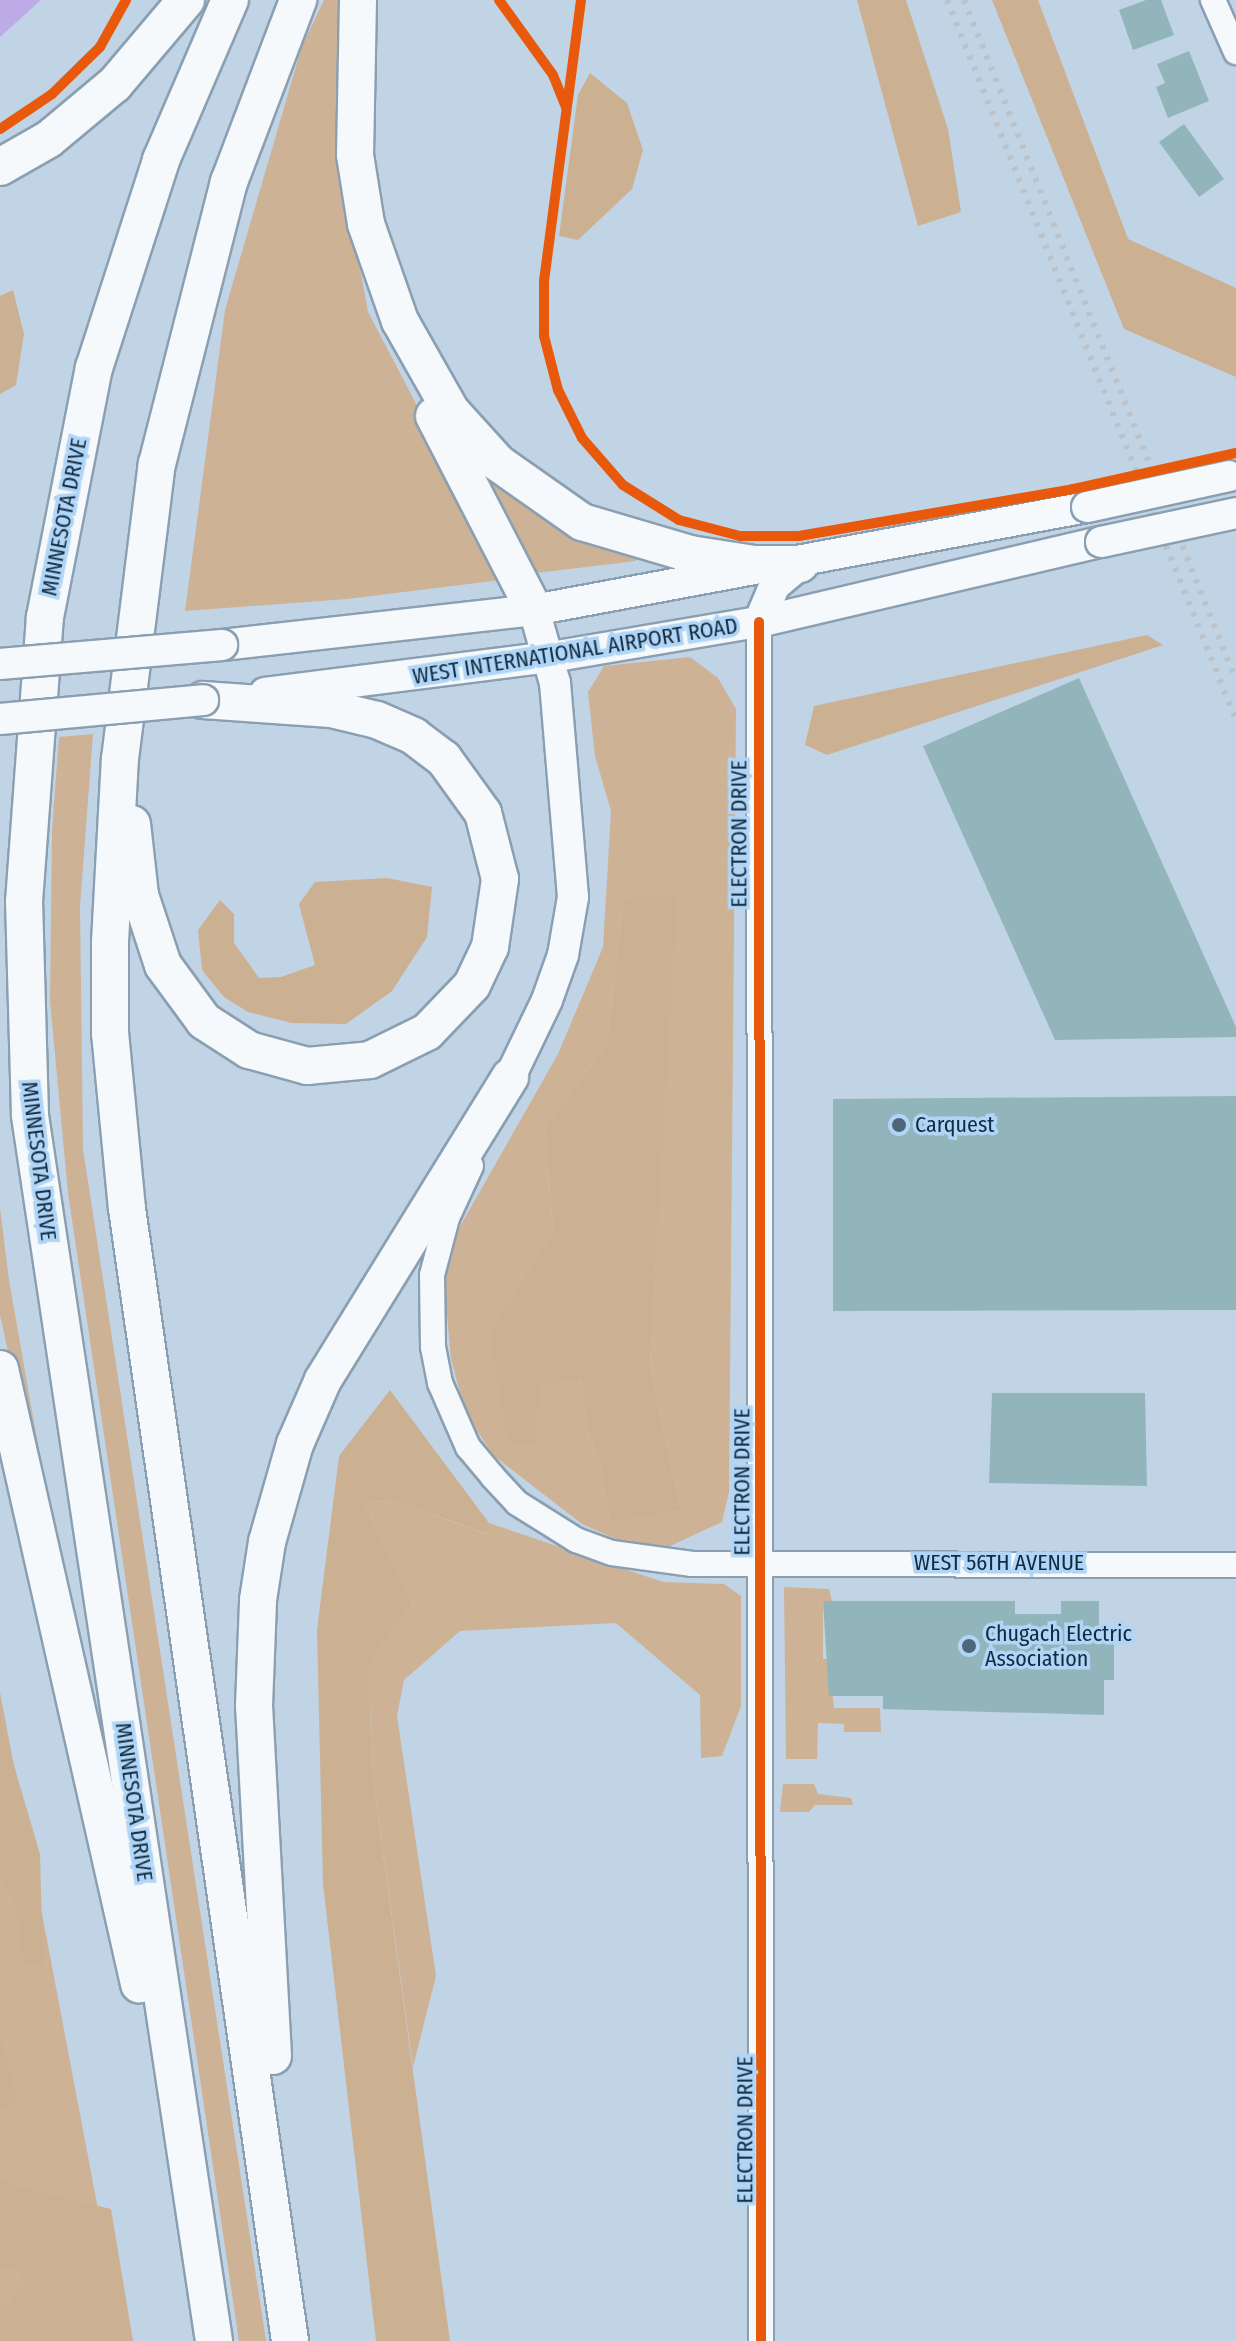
<!DOCTYPE html>
<html>
<head>
<meta charset="utf-8">
<style>
	body { margin:0 }
	#map { position:relative; width:1236px; height:2341px; overflow:hidden; background:#c0d4e6; font-family:"Fira Sans Condensed",sans-serif }
	div>[style] { position:absolute }
	.green>* { inset:0; background:#cdb296 }
	.forest>* { inset:0; background:#ccb092 }
	.water>* { inset:0; background:#beaae7 }
	.building>* { inset:0; background:#92b5bb }
	.roads { filter:drop-shadow(2px 0 #8a9fb1) drop-shadow(-2px 0 #8a9fb1) drop-shadow(0 2px #8a9fb1) drop-shadow(0 -2px #8a9fb1) }
	.minor>* { height:24px; margin:-12px; padding:0 12px; transform-origin:12px; border-radius:12px; background:#f6f9fb }
	.major>* { height:30px; margin:-15px; padding:0 15px; transform-origin:15px; border-radius:15px; background:#f6f9fb }
	.highway>* { height:36px; margin:-18px; padding:0 18px; transform-origin:18px; border-radius:18px; background:#f6f9fb }
	.rail>* { height:6px; margin-top:-3px; transform-origin:0; background:repeating-linear-gradient(90deg,#bcc2c7 0 4px,transparent 0 12px) }
	.bridges { filter:drop-shadow(2px 0 #8a9fb1) drop-shadow(-2px 0 #8a9fb1) drop-shadow(0 2px #8a9fb1) drop-shadow(0 -2px #8a9fb1) }
	.major-bridge>* { height:30px; margin:-15px; padding:0 15px; transform-origin:15px; border-radius:15px; background:#f6f9fb }
	.cycleway>* { height:10px; margin:-5px; padding:0 5px; transform-origin:5px; border-radius:5px; background:#e8590c }
	.dots>* { width:22px; height:22px; translate:-50% -50%; box-sizing:border-box; border:4px solid #b0d5f6; border-radius:50% }
	span { translate:-50% -50%; white-space:nowrap; text-align:center; line-height:1.15; -webkit-text-stroke:7px #b0d5f6; paint-order:stroke }
	.street-label { font-size:22px; color:#112b40 }
	.poi-label { font-size:22px; color:#112b40 }
	.left { translate:0 -50%; text-align:left }
</style>
</head>
<body>
<div id="map">
	<div class="green">
		<div style="clip-path:polygon(324px 0,348px 0,349px 208px,368px 312px,456px 480px,501px 580px,347px 599px,185px 611px,225px 310px,302px 46px)"></div>
		<div style="clip-path:polygon(475px 460px,636px 553px,636px 561px,536px 573px)"></div>
		<div style="clip-path:polygon(evenodd,690px 657px,718px 678px,736px 709px,729px 1492px,722px 1522px,668px 1547px,625px 1543px,582px 1524px,493px 1455px,466px 1414px,451px 1359px,442px 1258px,558px 1054px,603px 947px,611px 811px,595px 756px,588px 692px,604px 666px,690px 657px,676px 895px,650px 1365px,681px 1511px,610px 1520px,600px 1463px,587px 1429px,581px 1379px,540px 1387px,489px 1332px,553px 1230px,545px 1127px,607px 1044px,623px 900px,676px 895px)"></div>
		<div style="clip-path:polygon(93px 734px,80px 906px,83px 1149px,266px 2341px,239px 2341px,68px 1193px,50px 1001px,52px 830px,59px 737px)"></div>
		<div style="clip-path:polygon(0 1208px,9px 1280px,75px 1656px,0 1315px)"></div>
		<div style="clip-path:polygon(391px 1499px,486px 1534px,489px 1523px,663px 1582px,724px 1584px,741px 1596px,741px 1706px,722px 1756px,701px 1758px,700px 1695px,616px 1623px,460px 1631px,404px 1680px,397px 1716px,436px 1976px,413px 2067px,372px 1773px,369px 1665px,413px 1603px,365px 1504px)"></div>
		<div style="clip-path:polygon(784px 1587px,829px 1589px,832px 1601px,823px 1601px,823px 1659px,829px 1659px,834px 1708px,880px 1708px,881px 1732px,844px 1732px,844px 1724px,818px 1723px,817px 1759px,786px 1759px)"></div>
		<div style="clip-path:polygon(0 1692px,123px 2341px,0 2341px)"></div>
		<div style="clip-path:polygon(783px 1784px,814px 1784px,818px 1794px,851px 1798px,853px 1805px,815px 1805px,809px 1812px,780px 1812px)"></div>
	</div>
	<div class="forest">
		<div style="clip-path:polygon(857px 0,906px 0,948px 129px,961px 212px,918px 226px)"></div>
		<div style="clip-path:polygon(992px 0,1038px 0,1128px 239px,1236px 288px,1236px 377px,1124px 329px)"></div>
		<div style="clip-path:polygon(590px 73px,627px 103px,643px 150px,632px 189px,578px 240px,559px 236px,578px 95px)"></div>
		<div style="clip-path:polygon(13px 290px,24px 334px,16px 385px,0 394px,0 296px)"></div>
		<div style="clip-path:polygon(1147px 635px,1163px 645px,827px 755px,805px 745px,814px 706px)"></div>
		<div style="clip-path:polygon(387px 878px,432px 887px,427px 937px,392px 991px,346px 1024px,292px 1023px,248px 1012px,224px 997px,202px 970px,198px 930px,220px 900px,234px 914px,234px 943px,259px 978px,281px 977px,315px 965px,299px 904px,315px 882px)"></div>
		<div style="clip-path:polygon(642px 895px,677px 895px,650px 1365px,681px 1511px,610px 1521px,600px 1463px,587px 1429px,581px 1379px,540px 1387px,534px 1444px,508px 1443px,489px 1332px,553px 1230px,545px 1127px,607px 1044px,623px 900px)"></div>
		<div style="clip-path:polygon(390px 1390px,489px 1523px,487px 1534px,391px 1499px,365px 1504px,413px 1603px,369px 1665px,372px 1773px,450px 2341px,376px 2341px,323px 1884px,317px 1630px,339px 1456px)"></div>
		<div style="clip-path:polygon(0 1718px,40px 1854px,43px 1966px,24px 1962px,14px 1898px,0 1878px)"></div>
		<div style="clip-path:polygon(0 2036px,17px 2101px,0 2111px)"></div>
		<div style="clip-path:polygon(0 2177px,16px 2186px,111px 2209px,133px 2341px,0 2341px,0 2307px,10px 2303px,24px 2282px,20px 2269px,0 2268px)"></div>
	</div>
	<div class="water">
		<div style="clip-path:polygon(0 0,41px 0,0 37px)"></div>
	</div>
	<div class="building">
		<div style="clip-path:polygon(1146px 0,1161px 0,1174px 35px,1133px 50px,1119px 10px)"></div>
		<div style="clip-path:polygon(1189px 51px,1209px 101px,1168px 118px,1156px 87px,1165px 83px,1157px 64px)"></div>
		<div style="clip-path:polygon(1184px 124px,1224px 179px,1199px 197px,1159px 142px)"></div>
		<div style="clip-path:polygon(1079px 678px,1236px 1027px,1236px 1037px,1055px 1040px,923px 746px)"></div>
		<div style="clip-path:polygon(1236px 1096px,1236px 1310px,833px 1311px,833px 1099px)"></div>
		<div style="clip-path:polygon(992px 1393px,1145px 1393px,1147px 1486px,989px 1483px)"></div>
		<div style="clip-path:polygon(823px 1601px,1015px 1601px,1015px 1614px,1061px 1614px,1061px 1601px,1099px 1601px,1099px 1633px,1114px 1633px,1114px 1680px,1104px 1680px,1104px 1715px,883px 1709px,883px 1696px,829px 1696px)"></div>
	</div>
	<div class="roads">
		<div class="minor">
			<div style="left:1213px;top:0;width:57px;rotate:66.1deg"></div>
			<div style="left:759px;top:622px;width:1719px;rotate:89.93deg"></div>
			<div style="left:471px;top:1166px;width:57px;rotate:114.8deg"></div>
			<div style="left:447px;top:1218px;width:59px;rotate:104.7deg"></div>
			<div style="left:432px;top:1275px;width:72px;rotate:89.2deg"></div>
			<div style="left:433px;top:1347px;width:37px;rotate:79deg"></div>
			<div style="left:440px;top:1383px;width:70px;rotate:66.4deg"></div>
			<div style="left:468px;top:1447px;width:38px;rotate:50deg"></div>
			<div style="left:492px;top:1476px;width:37px;rotate:47deg"></div>
			<div style="left:517px;top:1503px;width:70px;rotate:32.1deg"></div>
			<div style="left:576px;top:1540px;width:38px;rotate:20deg"></div>
			<div style="left:612px;top:1553px;width:81px;rotate:7.8deg"></div>
			<div style="left:692px;top:1564px;width:544px;rotate:0.11deg"></div>
		</div>
		<div class="major">
			<div style="left:759px;top:622px;width:39px;rotate:-67deg"></div>
			<div style="left:774px;top:586px;width:34px;rotate:-40deg"></div>
			<div style="left:222px;top:645px;width:314px;rotate:-6.4deg"></div>
			<div style="left:534px;top:610px;width:563px;rotate:-10.55deg"></div>
			<div style="left:265px;top:693px;width:288px;rotate:-7.2deg"></div>
			<div style="left:551px;top:657px;width:211px;rotate:-9.6deg"></div>
			<div style="left:759px;top:622px;width:351px;rotate:-13.2deg"></div>
			<div style="left:510px;top:1077px;width:85px;rotate:-64.3deg"></div>
			<div style="left:547px;top:1000px;width:48px;rotate:-70.4deg"></div>
			<div style="left:563px;top:955px;width:59px;rotate:-80.2deg"></div>
			<div style="left:573px;top:897px;width:215px;rotate:-94.8deg"></div>
			<div style="left:555px;top:683px;width:76px;rotate:-106deg"></div>
		</div>
		<div class="highway">
			<div style="left:358px;top:0;width:155px;rotate:91.1deg"></div>
			<div style="left:355px;top:155px;width:70px;rotate:80.9deg"></div>
			<div style="left:366px;top:224px;width:103px;rotate:70.7deg"></div>
			<div style="left:400px;top:321px;width:103px;rotate:60.5deg"></div>
			<div style="left:451px;top:411px;width:70px;rotate:47.9deg"></div>
			<div style="left:498px;top:463px;width:103px;rotate:35.1deg"></div>
			<div style="left:582px;top:522px;width:113px;rotate:16.5deg"></div>
			<div style="left:690px;top:554px;width:65px;rotate:8.9deg"></div>
			<div style="left:754px;top:564px;width:46px"></div>
			<div style="left:0;top:167px;width:56px;rotate:-29.7deg"></div>
			<div style="left:49px;top:139px;width:86px;rotate:-39.8deg"></div>
			<div style="left:115px;top:84px;width:110px;rotate:-49.8deg"></div>
			<div style="left:434px;top:416px;width:218px;rotate:62.7deg"></div>
			<div style="left:132px;top:824px;width:71px;rotate:83.6deg"></div>
			<div style="left:140px;top:895px;width:74px;rotate:71.8deg"></div>
			<div style="left:163px;top:965px;width:69px;rotate:53.8deg"></div>
			<div style="left:204px;top:1021px;width:54px;rotate:32.8deg"></div>
			<div style="left:249px;top:1050px;width:60px;rotate:15.4deg"></div>
			<div style="left:307px;top:1066px;width:63px;rotate:-5.4deg"></div>
			<div style="left:370px;top:1060px;width:64px;rotate:-26.2deg"></div>
			<div style="left:427px;top:1032px;width:65px;rotate:-46.2deg"></div>
			<div style="left:472px;top:985px;width:42px;rotate:-64.7deg"></div>
			<div style="left:490px;top:947px;width:69px;rotate:-81.6deg"></div>
			<div style="left:500px;top:879px;width:68px;rotate:-104.4deg"></div>
			<div style="left:483px;top:813px;width:67px;rotate:-125.8deg"></div>
			<div style="left:444px;top:759px;width:38px;rotate:-143deg"></div>
			<div style="left:414px;top:736px;width:40px;rotate:-156.6deg"></div>
			<div style="left:377px;top:720px;width:47px;rotate:-166.6deg"></div>
			<div style="left:331px;top:709px;width:128px;rotate:-176deg"></div>
			<div style="left:0;top:1369px;width:631px;rotate:77.26deg"></div>
			<div style="left:273px;top:2056px;width:351px;rotate:-93.1deg"></div>
			<div style="left:254px;top:1706px;width:106px;rotate:-87.8deg"></div>
			<div style="left:258px;top:1600px;width:59px;rotate:-81.2deg"></div>
			<div style="left:267px;top:1542px;width:102px;rotate:-74.1deg"></div>
			<div style="left:295px;top:1444px;width:70px;rotate:-66.4deg"></div>
			<div style="left:323px;top:1380px;width:356px;rotate:-58.3deg"></div>
			<div style="left:214px;top:2341px;width:1240px;rotate:-98.54deg"></div>
			<div style="left:30px;top:1115px;width:213px;rotate:-91.6deg"></div>
			<div style="left:24px;top:902px;width:286px;rotate:-85.8deg"></div>
			<div style="left:45px;top:617px;width:254px;rotate:-78.9deg"></div>
			<div style="left:94px;top:368px;width:219px;rotate:-72.1deg"></div>
			<div style="left:161px;top:160px;width:174px;rotate:-66.7deg"></div>
			<div style="left:290px;top:2341px;width:1144px;rotate:-98.19deg"></div>
			<div style="left:127px;top:1209px;width:176px;rotate:-95.5deg"></div>
			<div style="left:110px;top:1034px;width:92px;rotate:-90deg"></div>
			<div style="left:110px;top:942px;width:183px;rotate:-86.9deg"></div>
			<div style="left:120px;top:759px;width:297px;rotate:-82.9deg"></div>
			<div style="left:157px;top:464px;width:291px;rotate:-75.7deg"></div>
			<div style="left:229px;top:182px;width:195px;rotate:-69.2deg"></div>
		</div>
	</div>
	<div class="rail">
		<div style="left:947px;top:0;width:776px;rotate:68.13deg"></div>
		<div style="left:964px;top:0;width:732px;rotate:68.2deg"></div>
	</div>
	<div class="bridges">
		<div class="major-bridge">
			<div style="left:1087px;top:507px;width:145px;rotate:-12.3deg"></div>
			<div style="left:1101px;top:542px;width:138px;rotate:-12.1deg"></div>
			<div style="left:0;top:664px;width:223px;rotate:-4.9deg"></div>
			<div style="left:0;top:719px;width:204px;rotate:-5.3deg"></div>
		</div>
	</div>
	<div class="cycleway">
		<div style="left:499px;top:0;width:92px;rotate:54.2deg"></div>
		<div style="left:553px;top:75px;width:35px;rotate:68deg"></div>
		<div style="left:581px;top:0;width:283px;rotate:97.5deg"></div>
		<div style="left:544px;top:281px;width:55px;rotate:90deg"></div>
		<div style="left:544px;top:336px;width:56px;rotate:75.5deg"></div>
		<div style="left:558px;top:390px;width:54px;rotate:63.4deg"></div>
		<div style="left:582px;top:438px;width:62px;rotate:48.9deg"></div>
		<div style="left:623px;top:485px;width:66px;rotate:32deg"></div>
		<div style="left:679px;top:520px;width:63px;rotate:14.7deg"></div>
		<div style="left:740px;top:536px;width:59px"></div>
		<div style="left:799px;top:536px;width:278px;rotate:-9.7deg"></div>
		<div style="left:1073px;top:489px;width:167px;rotate:-12.5deg"></div>
		<div style="left:0;top:129px;width:63px;rotate:-33.9deg"></div>
		<div style="left:52px;top:94px;width:67px;rotate:-44.4deg"></div>
		<div style="left:100px;top:47px;width:54px;rotate:-61deg"></div>
		<div style="left:759px;top:622px;width:1719px;rotate:89.93deg"></div>
	</div>
	<div class="dots">
		<div style="left:899px;top:1125px;background:#4e667a"></div>
		<div style="left:969px;top:1646px;background:#4e667a"></div>
	</div>
	<div class="street-label">
		<span style="left:64px;top:517px;rotate:-79deg">MINNESOTA DRIVE</span>
		<span style="left:575px;top:651px;rotate:-9deg">WEST INTERNATIONAL AIRPORT ROAD</span>
		<span style="left:739px;top:834px;rotate:-90deg">ELECTRON DRIVE</span>
		<span style="left:39px;top:1161px;rotate:83deg">MINNESOTA DRIVE</span>
		<span style="left:742px;top:1482px;rotate:-90deg">ELECTRON DRIVE</span>
		<span style="left:999px;top:1563px">WEST 56TH AVENUE</span>
		<span style="left:134px;top:1802px;rotate:82deg">MINNESOTA DRIVE</span>
		<span style="left:745px;top:2130px;rotate:-90deg">ELECTRON DRIVE</span>
	</div>
	<div class="poi-label">
		<span class="left" style="left:915px;top:1125px">Carquest</span>
		<span class="left" style="left:985px;top:1646px">Chugach Electric<br>Association</span>
	</div>
</div>
</body>
</html>
